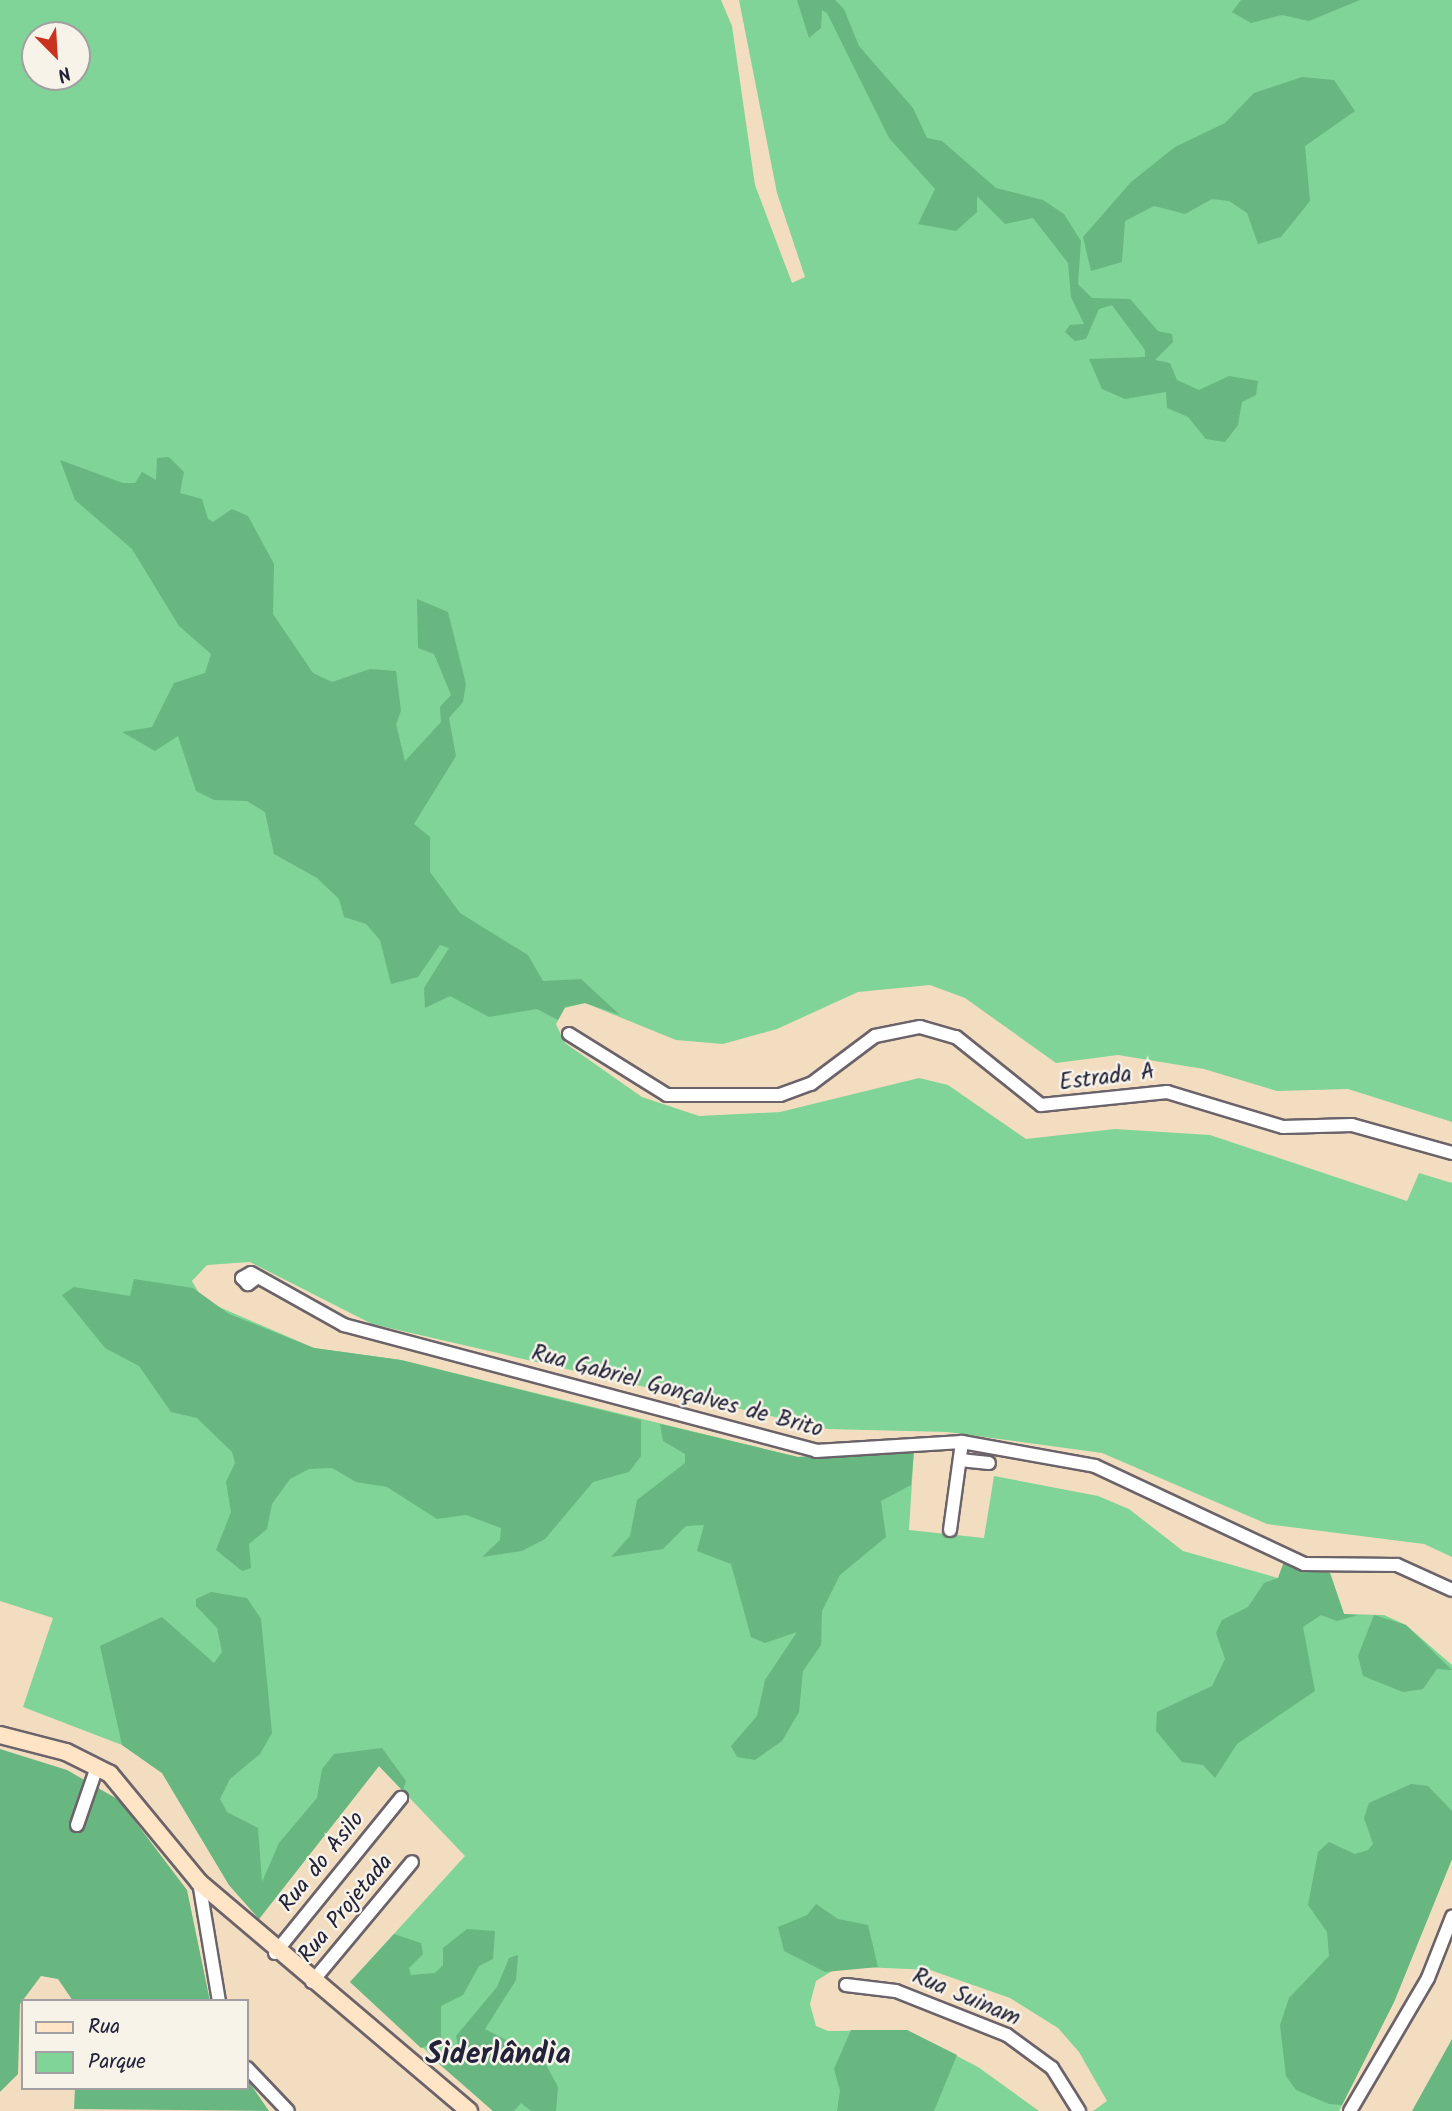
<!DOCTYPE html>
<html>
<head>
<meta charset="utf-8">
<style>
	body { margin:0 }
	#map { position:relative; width:1452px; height:2111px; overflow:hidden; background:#f3ddc0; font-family:Kalam,sans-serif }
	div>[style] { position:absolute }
	.green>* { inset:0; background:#80d497 }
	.forest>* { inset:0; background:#68b680 }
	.roads { filter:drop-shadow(2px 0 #6b636a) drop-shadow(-2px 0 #6b636a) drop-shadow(0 2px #6b636a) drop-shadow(0 -2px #6b636a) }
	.street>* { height:12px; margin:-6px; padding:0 6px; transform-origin:6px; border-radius:6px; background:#fff }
	.secondary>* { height:16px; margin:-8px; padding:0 8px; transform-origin:8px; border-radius:8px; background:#ffe4c6 }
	span { translate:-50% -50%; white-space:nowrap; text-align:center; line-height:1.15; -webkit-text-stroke:5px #f7f3e8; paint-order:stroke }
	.street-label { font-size:23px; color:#22223b }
	.district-label { font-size:30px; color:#22223b; font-weight:700 }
	.legend { position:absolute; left:21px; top:1999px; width:228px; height:91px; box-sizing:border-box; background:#f7f3e8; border:2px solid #a29fa3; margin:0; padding:9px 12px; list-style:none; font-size:21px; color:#22223b }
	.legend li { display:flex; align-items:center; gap:14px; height:35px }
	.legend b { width:35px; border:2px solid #a29fa3 }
	.north { position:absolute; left:21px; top:21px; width:70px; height:70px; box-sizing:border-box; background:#f7f3e8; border:2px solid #a29fa3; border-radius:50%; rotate:156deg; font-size:19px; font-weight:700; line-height:28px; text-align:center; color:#22223b }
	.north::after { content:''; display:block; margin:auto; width:24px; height:32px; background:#c8321e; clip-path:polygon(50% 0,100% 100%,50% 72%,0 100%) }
</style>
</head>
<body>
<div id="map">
	<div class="green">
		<div style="clip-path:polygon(evenodd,0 0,721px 0,732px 26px,755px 185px,792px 283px,805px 277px,777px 193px,739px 0,1452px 0,1452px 1122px,1348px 1089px,1277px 1091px,1204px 1069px,1118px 1055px,1056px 1063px,965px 998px,930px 985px,858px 992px,777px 1029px,723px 1044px,676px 1040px,585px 1003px,565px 1008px,556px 1024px,565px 1043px,642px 1097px,699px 1116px,780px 1112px,919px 1078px,948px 1085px,1026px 1139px,1115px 1129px,1210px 1135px,1407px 1201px,1419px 1173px,1452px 1183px,1452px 1557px,1424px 1544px,1267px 1524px,1102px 1453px,947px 1432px,827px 1429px,372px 1324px,250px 1262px,207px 1265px,192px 1281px,203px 1300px,314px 1348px,401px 1360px,798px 1457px,914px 1450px,909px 1530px,984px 1538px,994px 1476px,1098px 1496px,1129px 1509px,1183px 1551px,1278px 1578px,1284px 1562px,1330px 1573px,1344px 1614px,1384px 1615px,1406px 1625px,1452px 1665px,1452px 1859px,1394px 2002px,1339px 2111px,1093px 2111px,1107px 2101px,1079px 2052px,1058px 2028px,1010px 1998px,930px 1970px,840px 1966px,816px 1981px,810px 2004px,816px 2026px,828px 2031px,907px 2030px,978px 2067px,1039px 2111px,493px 2111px,350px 1982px,465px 1856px,379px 1766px,259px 1919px,229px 1885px,162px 1773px,122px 1745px,23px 1707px,53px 1618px,0 1601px,0 0,35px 35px,77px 35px,77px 77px,35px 77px,35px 35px)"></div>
	</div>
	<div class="forest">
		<div style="clip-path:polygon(797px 0,835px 0,844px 9px,859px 46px,913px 108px,927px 138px,942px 141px,996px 188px,1043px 200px,1064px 214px,1081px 241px,1078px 284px,1092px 298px,1130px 299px,1158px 331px,1172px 334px,1173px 342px,1155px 360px,1170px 363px,1177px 380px,1199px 390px,1229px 376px,1258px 381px,1256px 395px,1242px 402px,1238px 425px,1225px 442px,1206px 439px,1188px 417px,1167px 408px,1166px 392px,1125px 399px,1102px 389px,1089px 359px,1145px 357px,1145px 350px,1112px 305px,1099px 309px,1086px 339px,1075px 341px,1065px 332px,1070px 325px,1084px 324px,1071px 297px,1068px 263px,1033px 218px,1005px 224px,977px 196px,977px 212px,956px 231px,918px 224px,935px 189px,889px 138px,827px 13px,822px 10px,821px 28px,809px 38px)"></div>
		<div style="clip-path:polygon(1241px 0,1360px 0,1309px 21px,1282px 15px,1251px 23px,1232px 12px)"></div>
		<div style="clip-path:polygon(1302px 77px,1334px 80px,1355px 111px,1305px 146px,1310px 201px,1281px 237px,1258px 244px,1247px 213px,1229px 201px,1212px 199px,1185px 214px,1154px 206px,1125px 221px,1122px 262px,1091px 271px,1083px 237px,1131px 182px,1175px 147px,1225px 123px,1254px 93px)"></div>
		<div style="clip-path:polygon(169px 457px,184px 472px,180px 493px,202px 499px,208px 519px,213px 522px,232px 509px,248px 516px,274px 564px,273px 614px,313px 673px,332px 682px,370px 669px,396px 671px,401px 711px,396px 724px,405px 761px,441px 722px,440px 707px,451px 695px,434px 654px,418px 648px,417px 599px,448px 612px,466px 684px,463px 702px,449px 718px,456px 756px,414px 824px,430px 837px,430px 872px,460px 913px,528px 955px,543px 981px,581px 979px,620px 1015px,585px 1003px,565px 1007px,558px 1020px,537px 1009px,489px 1017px,450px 996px,425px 1008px,424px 988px,449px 948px,440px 945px,418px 977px,391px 984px,380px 940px,366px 924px,344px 917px,339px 899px,317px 878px,274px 854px,265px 812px,247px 801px,214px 800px,196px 791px,178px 736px,155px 751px,122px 732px,152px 727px,174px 683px,205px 673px,211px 654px,179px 626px,132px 549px,75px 500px,60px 460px,123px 483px,135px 483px,142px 472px,156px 480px,157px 458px)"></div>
		<div style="clip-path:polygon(134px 1279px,193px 1288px,229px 1314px,314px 1348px,401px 1360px,641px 1420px,641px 1456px,629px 1472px,593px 1482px,545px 1539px,522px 1551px,482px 1557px,500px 1540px,501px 1528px,466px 1515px,437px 1519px,387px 1487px,356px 1482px,332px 1468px,309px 1469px,290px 1479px,272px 1504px,267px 1529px,249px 1544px,251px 1568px,242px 1571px,216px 1550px,231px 1512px,226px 1482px,235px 1463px,232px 1452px,197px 1418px,171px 1412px,139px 1366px,105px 1348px,62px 1295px,74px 1287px,130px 1296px)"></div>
		<div style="clip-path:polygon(660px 1424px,798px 1457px,914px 1450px,911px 1485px,881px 1501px,886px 1537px,840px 1575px,822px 1611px,821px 1645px,803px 1671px,799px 1712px,782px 1741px,755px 1760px,737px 1757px,731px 1746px,757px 1716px,765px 1680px,797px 1632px,765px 1643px,751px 1637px,731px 1564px,697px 1551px,704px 1525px,686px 1526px,663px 1549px,611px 1557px,630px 1536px,637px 1500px,685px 1463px,685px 1454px,663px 1441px)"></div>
		<div style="clip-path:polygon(1284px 1562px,1330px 1573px,1344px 1614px,1358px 1615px,1337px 1621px,1321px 1615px,1303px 1627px,1315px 1691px,1237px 1744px,1215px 1778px,1203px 1765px,1182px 1762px,1156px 1731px,1157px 1712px,1212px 1686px,1225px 1659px,1216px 1633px,1222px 1620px,1248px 1607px,1264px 1583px,1278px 1578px)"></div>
		<div style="clip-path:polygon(211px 1592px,247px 1598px,261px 1619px,272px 1733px,260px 1754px,230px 1779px,220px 1799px,227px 1812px,258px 1828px,262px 1882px,279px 1843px,317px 1798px,322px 1769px,334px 1754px,382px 1748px,406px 1781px,403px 1791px,379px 1766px,259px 1919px,229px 1885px,162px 1773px,122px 1745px,100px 1646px,162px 1617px,214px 1663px,222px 1652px,217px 1628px,196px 1606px,196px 1599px)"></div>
		<div style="clip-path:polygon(1374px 1615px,1406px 1625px,1452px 1670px,1437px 1669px,1423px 1689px,1403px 1692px,1363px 1676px,1358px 1656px)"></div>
		<div style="clip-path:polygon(0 1749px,67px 1770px,119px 1800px,187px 1890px,210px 2001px,73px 2001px,58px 1979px,41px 1976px,20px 2004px,18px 2074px,0 2092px)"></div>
		<div style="clip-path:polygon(1411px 1784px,1428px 1786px,1452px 1811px,1452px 1859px,1394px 2002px,1342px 2105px,1329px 2104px,1296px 2090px,1286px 2076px,1280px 2025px,1289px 1998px,1329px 1956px,1327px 1932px,1308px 1905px,1318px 1852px,1329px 1842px,1355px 1854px,1368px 1850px,1373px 1844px,1364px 1818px,1369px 1803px)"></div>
		<div style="clip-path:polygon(816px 1904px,838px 1919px,868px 1925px,878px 1967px,825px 1972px,784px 1951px,778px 1927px,807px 1915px)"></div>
		<div style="clip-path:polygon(467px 1929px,495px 1931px,493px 1959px,479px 1966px,463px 1995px,441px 2006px,441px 2041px,421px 2048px,350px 1982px,394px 1934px,421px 1943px,423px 1954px,409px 1968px,411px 1975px,435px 1973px,443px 1965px,443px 1948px)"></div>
		<div style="clip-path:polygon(518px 1955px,516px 1980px,485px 2029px,543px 2059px,558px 2087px,556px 2111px,531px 2111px,521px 2103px,514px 2111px,493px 2111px,438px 2063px,462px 2064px,456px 2036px,497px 1987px,509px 1958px)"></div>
		<div style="clip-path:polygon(851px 2030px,907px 2030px,957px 2055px,934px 2111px,837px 2111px,840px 2091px,834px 2069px)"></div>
		<div style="clip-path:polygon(1452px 2039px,1452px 2111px,1412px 2111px)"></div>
		<div style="clip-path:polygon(247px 2079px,269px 2111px,74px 2109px,75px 2088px,247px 2088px)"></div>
	</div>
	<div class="roads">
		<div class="street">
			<div style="left:569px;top:1034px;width:115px;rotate:31.9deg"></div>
			<div style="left:667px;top:1095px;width:113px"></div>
			<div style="left:780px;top:1095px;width:33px;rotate:-20deg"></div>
			<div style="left:811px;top:1084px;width:80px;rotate:-36.9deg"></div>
			<div style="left:875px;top:1036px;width:46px;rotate:-11.3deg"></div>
			<div style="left:920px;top:1027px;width:37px;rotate:16deg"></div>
			<div style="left:956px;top:1037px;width:109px;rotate:38.7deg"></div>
			<div style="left:1041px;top:1105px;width:127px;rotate:-5.9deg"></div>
			<div style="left:1167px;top:1092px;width:121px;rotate:16.8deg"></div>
			<div style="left:1283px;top:1127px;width:69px;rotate:-1.7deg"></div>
			<div style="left:1352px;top:1125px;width:104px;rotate:15.6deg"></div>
			<div style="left:255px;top:1279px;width:9px;rotate:144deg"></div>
			<div style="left:248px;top:1284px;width:8px;rotate:-135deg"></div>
			<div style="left:242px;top:1278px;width:10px;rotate:-29deg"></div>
			<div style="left:251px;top:1273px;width:107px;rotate:29.2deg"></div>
			<div style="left:344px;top:1325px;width:489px;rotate:14.9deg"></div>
			<div style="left:816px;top:1451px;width:146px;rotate:-3.5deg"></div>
			<div style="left:962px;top:1442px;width:135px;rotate:10.2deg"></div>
			<div style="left:1095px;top:1466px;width:231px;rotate:25.1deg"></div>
			<div style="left:1304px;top:1564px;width:93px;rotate:0.6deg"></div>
			<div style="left:1397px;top:1565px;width:60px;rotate:24.4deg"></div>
			<div style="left:960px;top:1460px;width:29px;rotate:6deg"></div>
			<div style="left:950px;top:1530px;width:89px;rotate:-82.2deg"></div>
			<div style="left:77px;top:1825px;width:61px;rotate:-71deg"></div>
			<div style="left:199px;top:1882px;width:121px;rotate:80.5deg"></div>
			<div style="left:275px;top:1953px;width:200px;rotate:-50.9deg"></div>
			<div style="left:312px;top:1982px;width:156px;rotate:-50.2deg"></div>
			<div style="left:846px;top:1985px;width:50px;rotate:6.8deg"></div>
			<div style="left:896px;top:1991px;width:119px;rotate:21.6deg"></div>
			<div style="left:1007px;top:2035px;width:56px;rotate:36.3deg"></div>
			<div style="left:1052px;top:2068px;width:51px;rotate:57.9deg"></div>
			<div style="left:247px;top:2068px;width:59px;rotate:46.4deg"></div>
			<div style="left:1350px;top:2111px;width:154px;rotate:-59.6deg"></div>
			<div style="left:1428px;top:1978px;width:66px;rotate:-68.5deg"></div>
		</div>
		<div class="secondary">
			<div style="left:0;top:1735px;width:68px;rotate:14.4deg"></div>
			<div style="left:66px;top:1752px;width:49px;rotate:26.6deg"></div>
			<div style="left:110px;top:1774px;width:140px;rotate:50.5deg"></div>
			<div style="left:199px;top:1882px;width:354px;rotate:40.3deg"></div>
		</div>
	</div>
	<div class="street-label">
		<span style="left:1107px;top:1078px;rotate:-7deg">Estrada A</span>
		<span style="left:677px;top:1392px;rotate:15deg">Rua Gabriel Gonçalves de Brito</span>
		<span style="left:322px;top:1862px;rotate:-51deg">Rua do Asilo</span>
		<span style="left:346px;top:1909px;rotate:-50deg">Rua Projetada</span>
		<span style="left:966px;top:1998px;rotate:23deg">Rua Suinam</span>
	</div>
	<div class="district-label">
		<span style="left:498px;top:2055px">Siderlândia</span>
	</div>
	<ul class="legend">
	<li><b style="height:9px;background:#ffe4c6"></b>Rua</li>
	<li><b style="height:19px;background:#80d497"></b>Parque</li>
	</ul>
	<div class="north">N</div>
</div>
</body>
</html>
